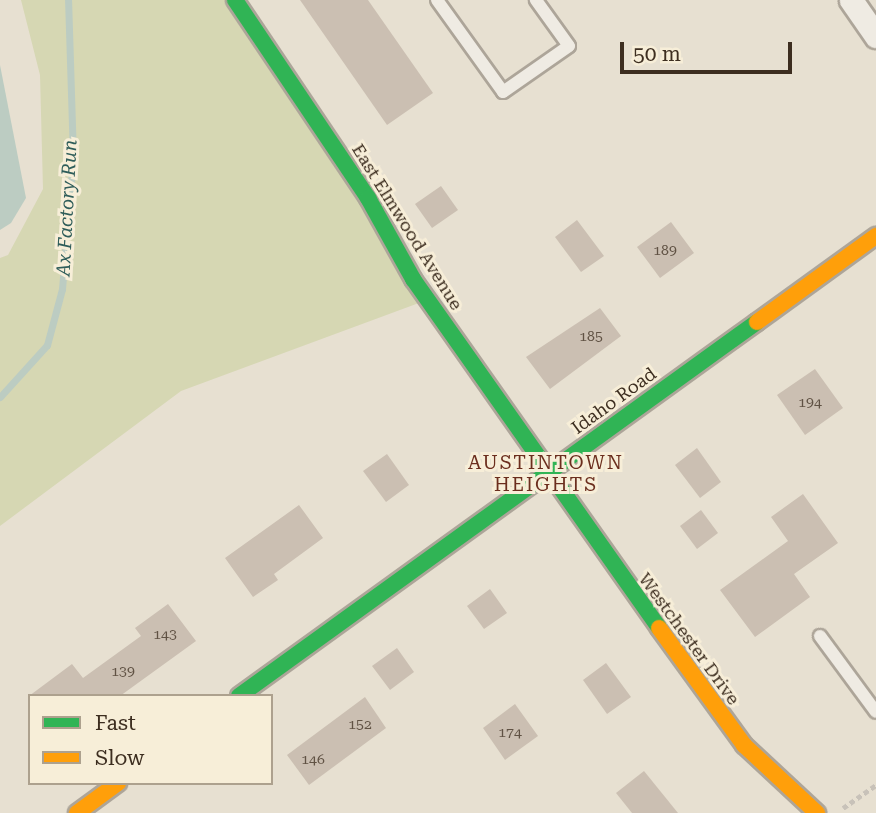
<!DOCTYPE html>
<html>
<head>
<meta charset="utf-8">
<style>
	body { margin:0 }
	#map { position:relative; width:876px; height:813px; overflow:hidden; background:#e7e0d1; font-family:"Roboto Serif",serif }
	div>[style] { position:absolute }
	.green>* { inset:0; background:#d6d7b3 }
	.water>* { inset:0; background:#bcccc2 }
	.stream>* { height:7px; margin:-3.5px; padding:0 3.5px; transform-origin:3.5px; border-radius:3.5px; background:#bcccc2 }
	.building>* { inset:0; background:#cbbfb2 }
	.path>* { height:4.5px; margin-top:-2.25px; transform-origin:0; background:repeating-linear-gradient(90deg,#c8c2b9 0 5px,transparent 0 8.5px) }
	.roads { filter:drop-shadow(2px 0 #ada599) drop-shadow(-2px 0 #ada599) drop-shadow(0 2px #ada599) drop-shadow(0 -2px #ada599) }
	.lane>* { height:12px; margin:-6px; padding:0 6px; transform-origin:6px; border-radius:6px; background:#efebe3 }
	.street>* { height:23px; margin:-11.5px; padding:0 11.5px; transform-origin:11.5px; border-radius:11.5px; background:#efebe3 }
	.fast>* { height:16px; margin:-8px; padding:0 8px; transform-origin:8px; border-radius:8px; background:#30b455 }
	.slow>* { height:16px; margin:-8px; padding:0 8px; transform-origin:8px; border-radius:8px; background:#ff9f0a }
	span { translate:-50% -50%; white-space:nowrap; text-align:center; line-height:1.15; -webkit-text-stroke:6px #f7eed8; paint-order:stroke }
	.number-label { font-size:14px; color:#605244 }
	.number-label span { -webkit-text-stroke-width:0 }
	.street-label { font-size:18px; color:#3d2e20 }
	.water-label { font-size:19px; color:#2f5d5a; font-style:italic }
	.neighbourhood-label { font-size:19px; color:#6b2e1e; letter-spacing:2px }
	.legend { position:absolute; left:28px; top:694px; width:245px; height:91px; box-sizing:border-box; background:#f7eed8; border:2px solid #ada18e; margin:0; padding:9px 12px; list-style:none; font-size:21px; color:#3d2e20 }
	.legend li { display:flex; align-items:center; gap:14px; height:35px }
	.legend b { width:35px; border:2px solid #ada18e }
	.scale { position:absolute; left:620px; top:42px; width:172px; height:32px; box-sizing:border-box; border:4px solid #3d2e20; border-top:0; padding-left:9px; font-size:21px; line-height:24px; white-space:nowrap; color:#3d2e20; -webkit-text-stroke:5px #f7eed8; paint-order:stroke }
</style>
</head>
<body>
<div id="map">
	<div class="green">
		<div style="clip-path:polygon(21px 0,235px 0,427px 300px,181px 391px,0 526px,0 258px,8px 255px,43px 189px,40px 75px)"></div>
	</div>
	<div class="water">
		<div style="clip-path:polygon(0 65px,26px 198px,11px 223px,0 230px)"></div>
	</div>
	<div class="stream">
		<div style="left:0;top:397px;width:70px;rotate:-47.9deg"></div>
		<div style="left:47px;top:345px;width:58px;rotate:-75deg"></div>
		<div style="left:62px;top:289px;width:132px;rotate:-85.2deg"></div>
		<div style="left:73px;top:157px;width:157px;rotate:-91.8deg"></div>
	</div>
	<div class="building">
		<div style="clip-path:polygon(300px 0,368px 0,433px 93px,387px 125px)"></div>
		<div style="clip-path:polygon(441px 186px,458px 210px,432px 228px,415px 204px)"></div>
		<div style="clip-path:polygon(577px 220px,604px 256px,581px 272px,555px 237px)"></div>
		<div style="clip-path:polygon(671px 222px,694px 253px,660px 278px,637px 247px)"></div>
		<div style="clip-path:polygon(600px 308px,621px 336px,550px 389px,526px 357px)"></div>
		<div style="clip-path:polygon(815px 369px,843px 408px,805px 435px,777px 395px)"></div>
		<div style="clip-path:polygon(697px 448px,721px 482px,700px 498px,675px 465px)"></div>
		<div style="clip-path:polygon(387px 454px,409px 485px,386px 502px,363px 471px)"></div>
		<div style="clip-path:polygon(803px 494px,838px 543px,794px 574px,810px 597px,755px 637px,720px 590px,788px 541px,771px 517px)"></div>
		<div style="clip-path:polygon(299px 505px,323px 538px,274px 574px,278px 580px,253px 597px,225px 558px)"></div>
		<div style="clip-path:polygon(701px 510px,718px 533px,697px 549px,680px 526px)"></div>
		<div style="clip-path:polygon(490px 589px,507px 613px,484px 629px,467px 606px)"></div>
		<div style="clip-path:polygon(168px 604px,196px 641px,120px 696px,29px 696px,72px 664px,83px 678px,141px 636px,135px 628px)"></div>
		<div style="clip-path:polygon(397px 648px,414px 672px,390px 690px,372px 666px)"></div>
		<div style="clip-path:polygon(606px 663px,631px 697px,607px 714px,583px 680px)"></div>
		<div style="clip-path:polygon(365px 697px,386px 728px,309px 785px,287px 755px)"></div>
		<div style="clip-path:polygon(515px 704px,538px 736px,505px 760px,483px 728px)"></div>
		<div style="clip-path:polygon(644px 771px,678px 813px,632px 813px,616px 793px)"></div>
	</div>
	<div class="path">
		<div style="left:843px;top:808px;width:40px;rotate:-34.9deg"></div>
	</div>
	<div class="roads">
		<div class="lane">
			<div style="left:437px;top:0;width:113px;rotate:54.3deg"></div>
			<div style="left:503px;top:92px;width:80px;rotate:-34.9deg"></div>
			<div style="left:569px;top:46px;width:57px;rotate:-125.7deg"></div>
			<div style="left:820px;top:636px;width:94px;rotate:53.6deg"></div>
		</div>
		<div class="street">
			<div style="left:851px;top:0;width:44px;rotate:55.2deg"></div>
		</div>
		<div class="fast">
			<div style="left:235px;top:0;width:239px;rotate:56.1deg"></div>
			<div style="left:368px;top:198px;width:93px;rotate:60.9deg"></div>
			<div style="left:413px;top:279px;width:427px;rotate:54.8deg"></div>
			<div style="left:239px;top:696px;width:639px;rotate:-35.83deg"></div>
		</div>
		<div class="slow">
			<div style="left:757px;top:322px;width:147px;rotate:-35.9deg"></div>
			<div style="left:659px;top:628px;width:145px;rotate:54deg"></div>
			<div style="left:744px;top:745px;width:100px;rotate:43deg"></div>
			<div style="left:77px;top:813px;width:51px;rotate:-36.2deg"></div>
		</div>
	</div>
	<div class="number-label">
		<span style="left:665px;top:250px">189</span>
		<span style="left:591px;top:336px">185</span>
		<span style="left:810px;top:402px">194</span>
		<span style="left:165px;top:634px">143</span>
		<span style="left:123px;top:671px">139</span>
		<span style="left:360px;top:724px">152</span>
		<span style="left:510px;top:732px">174</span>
		<span style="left:313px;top:759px">146</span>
	</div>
	<div class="street-label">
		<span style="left:407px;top:227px;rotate:58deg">East Elmwood Avenue</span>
		<span style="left:614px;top:401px;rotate:-36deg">Idaho Road</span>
		<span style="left:689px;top:639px;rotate:54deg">Westchester Drive</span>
	</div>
	<div class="water-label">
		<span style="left:67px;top:208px;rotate:-87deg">Ax Factory Run</span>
	</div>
	<div class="neighbourhood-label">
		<span style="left:546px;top:474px">AUSTINTOWN<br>HEIGHTS</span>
	</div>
	<ul class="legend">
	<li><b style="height:9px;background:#30b455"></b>Fast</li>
	<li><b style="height:9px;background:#ff9f0a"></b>Slow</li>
	</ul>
	<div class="scale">50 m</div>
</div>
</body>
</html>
